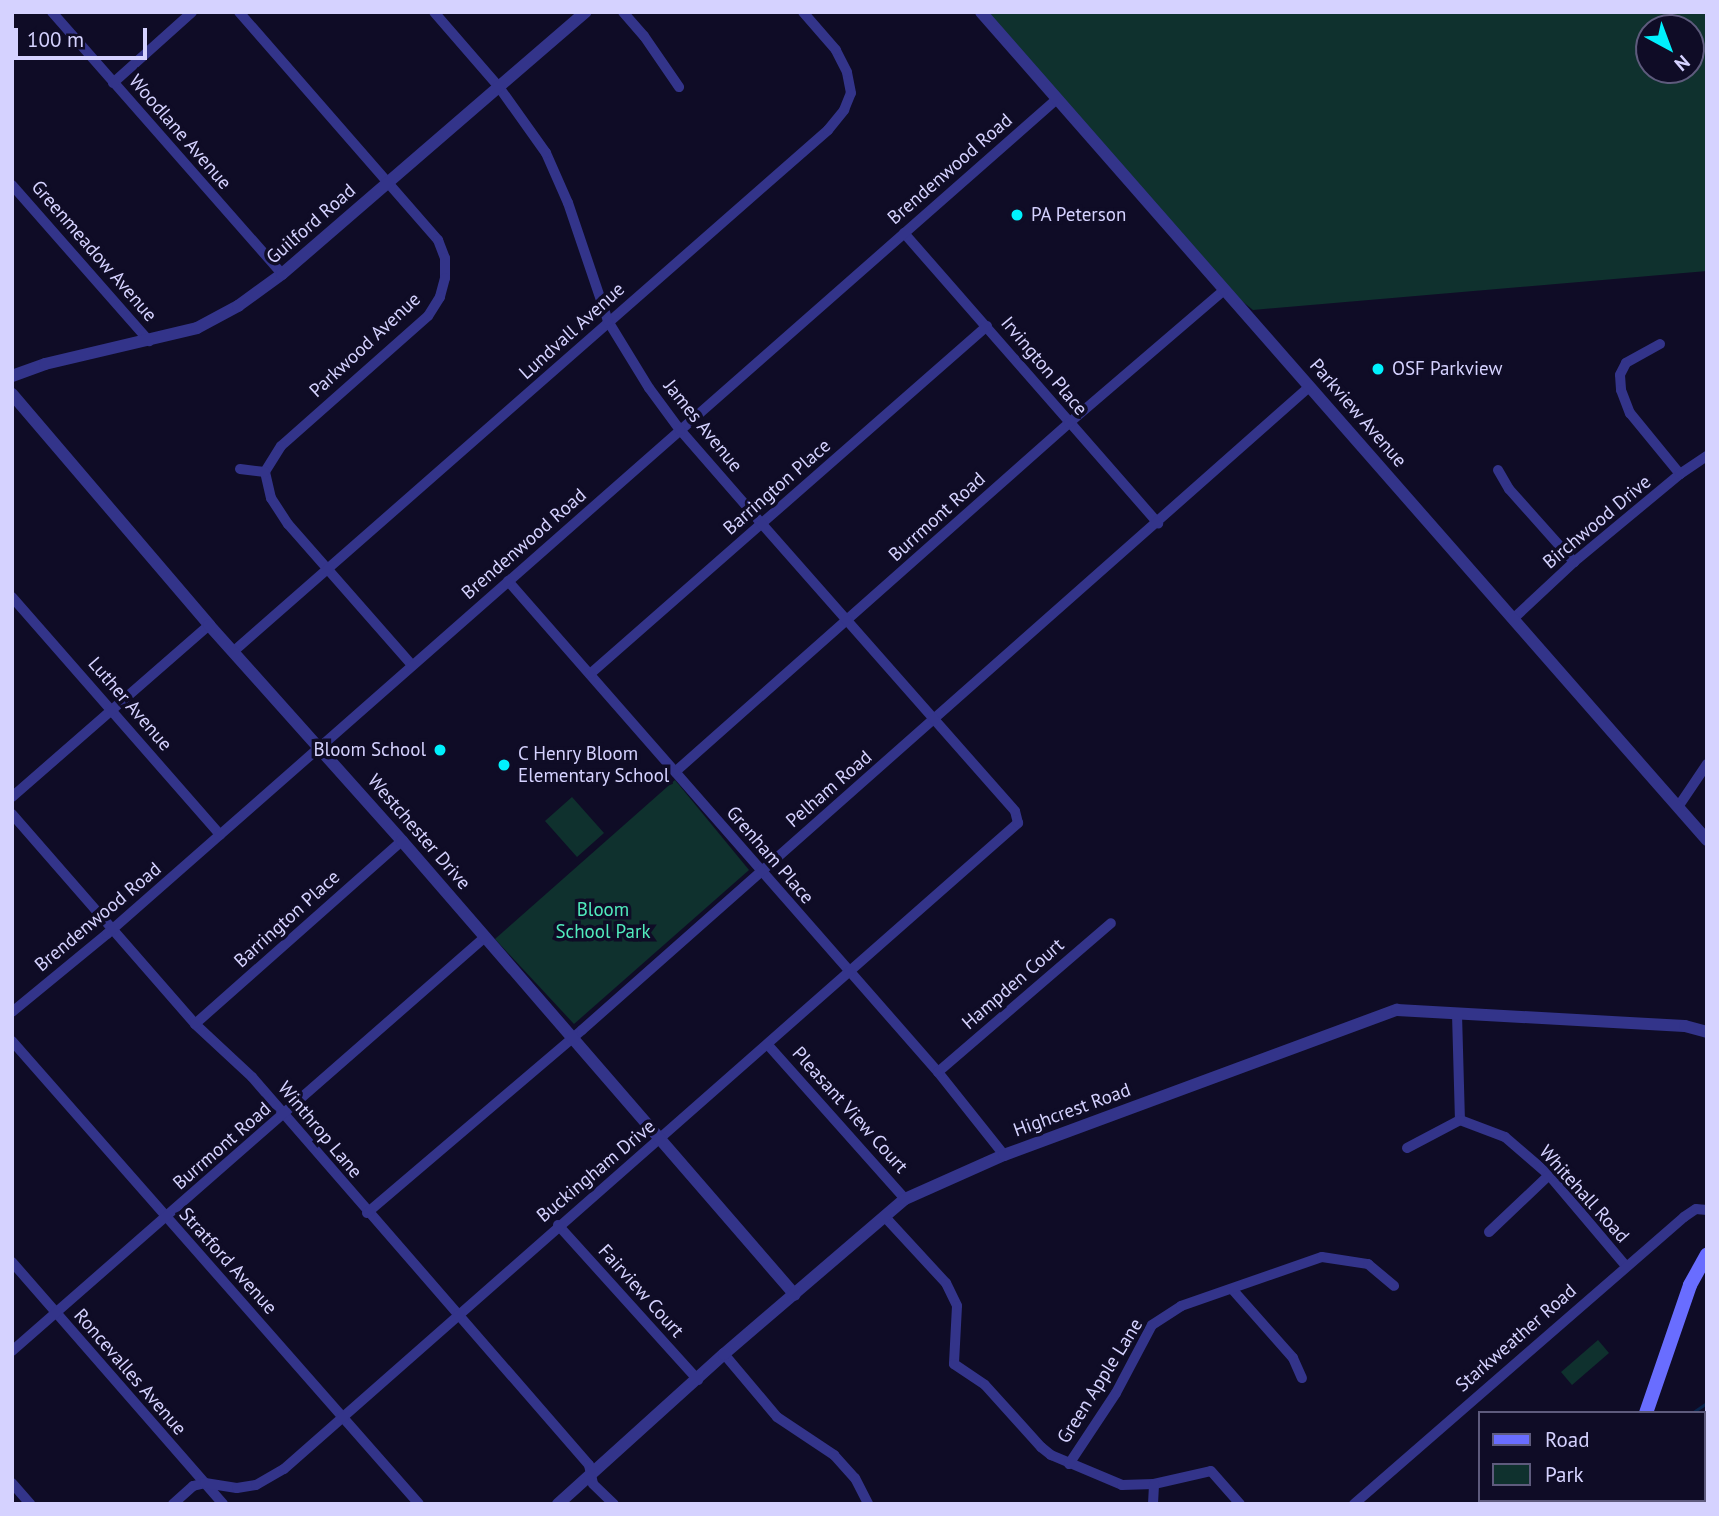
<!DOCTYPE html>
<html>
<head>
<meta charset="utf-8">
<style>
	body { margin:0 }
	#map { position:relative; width:1719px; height:1516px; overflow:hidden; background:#0f0c26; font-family:"PT Sans",sans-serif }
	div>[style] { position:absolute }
	.green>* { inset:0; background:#0f312e }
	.stream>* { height:2.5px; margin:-1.25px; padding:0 1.25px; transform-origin:1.25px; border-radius:1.25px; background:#07234b }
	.minor>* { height:10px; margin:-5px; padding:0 5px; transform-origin:5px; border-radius:5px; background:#33348a }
	.tertiary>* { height:12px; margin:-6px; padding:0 6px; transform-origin:6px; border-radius:6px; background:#33348a }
	.secondary>* { height:14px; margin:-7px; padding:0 7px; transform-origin:7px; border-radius:7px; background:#696dff }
	.dots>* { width:19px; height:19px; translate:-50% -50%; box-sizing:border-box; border:4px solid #0f0c26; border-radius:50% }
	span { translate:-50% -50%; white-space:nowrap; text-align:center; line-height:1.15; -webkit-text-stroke:7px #0f0c26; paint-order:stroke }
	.street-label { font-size:19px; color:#d5d2ff }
	.poi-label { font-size:19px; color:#d5d2ff }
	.left { translate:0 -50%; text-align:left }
	.right { translate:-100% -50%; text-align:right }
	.park-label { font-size:19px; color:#51ebbd }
	.frame { position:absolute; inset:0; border:14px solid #d5d2ff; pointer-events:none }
	.legend { position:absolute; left:1478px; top:1411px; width:228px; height:91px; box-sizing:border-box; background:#0f0c26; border:2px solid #5e5b7d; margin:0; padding:9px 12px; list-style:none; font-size:21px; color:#d5d2ff }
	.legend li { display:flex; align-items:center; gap:14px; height:35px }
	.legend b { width:35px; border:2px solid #5e5b7d }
	.north { position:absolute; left:1635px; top:14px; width:70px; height:70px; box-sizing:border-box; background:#0f0c26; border:2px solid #5e5b7d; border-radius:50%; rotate:139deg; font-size:19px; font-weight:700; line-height:28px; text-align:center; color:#d5d2ff }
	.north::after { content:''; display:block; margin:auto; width:24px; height:32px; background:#00f1fd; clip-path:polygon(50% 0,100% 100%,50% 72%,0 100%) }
	.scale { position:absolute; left:14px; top:28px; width:133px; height:32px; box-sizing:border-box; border:4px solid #d5d2ff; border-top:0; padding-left:9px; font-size:21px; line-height:24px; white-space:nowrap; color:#d5d2ff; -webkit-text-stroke:5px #0f0c26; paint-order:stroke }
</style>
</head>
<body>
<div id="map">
	<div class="green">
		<div style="clip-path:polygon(evenodd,986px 12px,1707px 12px,1707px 271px,1253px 310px,1226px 288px,986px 12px,1649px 28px,1691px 28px,1691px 70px,1649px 70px,1649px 28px)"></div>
		<div style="clip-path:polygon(675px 780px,749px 870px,574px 1024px,495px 939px)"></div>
		<div style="clip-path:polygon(572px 797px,604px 833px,577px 857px,545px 821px)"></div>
		<div style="clip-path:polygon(1598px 1340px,1609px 1353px,1572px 1385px,1561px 1372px)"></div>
	</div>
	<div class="stream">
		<div style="left:1692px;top:1413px;width:18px;rotate:-34deg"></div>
		<div style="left:1557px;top:1504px;width:6px;rotate:-39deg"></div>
	</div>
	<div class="minor">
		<div style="left:52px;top:12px;width:349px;rotate:48.7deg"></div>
		<div style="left:239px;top:12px;width:303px;rotate:48.9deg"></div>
		<div style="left:438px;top:240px;width:19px;rotate:69deg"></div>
		<div style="left:445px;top:258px;width:20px;rotate:90deg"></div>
		<div style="left:445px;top:278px;width:20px;rotate:105deg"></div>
		<div style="left:440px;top:297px;width:22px;rotate:122deg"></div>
		<div style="left:428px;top:316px;width:196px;rotate:138.5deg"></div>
		<div style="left:281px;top:446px;width:31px;rotate:122deg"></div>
		<div style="left:265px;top:472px;width:27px;rotate:77deg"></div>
		<div style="left:271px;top:498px;width:31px;rotate:57deg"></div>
		<div style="left:288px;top:524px;width:188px;rotate:48.7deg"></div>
		<div style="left:623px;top:12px;width:32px;rotate:49deg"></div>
		<div style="left:644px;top:36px;width:62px;rotate:55.5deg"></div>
		<div style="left:113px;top:83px;width:106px;rotate:-41.9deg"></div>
		<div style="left:12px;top:185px;width:208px;rotate:48.7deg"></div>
		<div style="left:904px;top:233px;width:386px;rotate:48.8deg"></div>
		<div style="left:1660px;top:344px;width:39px;rotate:151deg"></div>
		<div style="left:1626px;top:363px;width:13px;rotate:117deg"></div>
		<div style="left:1620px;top:375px;width:15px;rotate:86deg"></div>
		<div style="left:1621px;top:390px;width:25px;rotate:69deg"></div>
		<div style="left:1630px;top:413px;width:79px;rotate:50.7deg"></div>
		<div style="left:240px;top:469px;width:25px;rotate:7deg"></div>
		<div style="left:1498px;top:470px;width:22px;rotate:60deg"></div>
		<div style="left:1509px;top:489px;width:98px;rotate:48.3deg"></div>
		<div style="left:508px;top:581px;width:653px;rotate:48.79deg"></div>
		<div style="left:938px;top:1072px;width:106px;rotate:51.5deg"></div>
		<div style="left:12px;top:597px;width:316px;rotate:48.8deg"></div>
		<div style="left:1513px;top:619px;width:83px;rotate:-43.1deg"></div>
		<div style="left:1574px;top:562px;width:138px;rotate:-39.7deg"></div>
		<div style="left:1680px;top:474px;width:32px;rotate:-34deg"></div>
		<div style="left:234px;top:651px;width:790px;rotate:-41.25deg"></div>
		<div style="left:828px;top:130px;width:26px;rotate:-51deg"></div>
		<div style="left:844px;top:110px;width:18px;rotate:-68deg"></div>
		<div style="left:851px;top:93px;width:21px;rotate:-101deg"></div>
		<div style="left:847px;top:72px;width:25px;rotate:-117deg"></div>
		<div style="left:836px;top:50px;width:50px;rotate:-131deg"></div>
		<div style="left:590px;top:674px;width:528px;rotate:-41.24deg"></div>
		<div style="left:675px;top:772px;width:526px;rotate:-41.53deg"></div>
		<div style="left:1069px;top:423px;width:204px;rotate:-40.6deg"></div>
		<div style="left:12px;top:797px;width:262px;rotate:-41.1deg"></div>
		<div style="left:1678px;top:807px;width:52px;rotate:-56deg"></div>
		<div style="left:12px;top:814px;width:279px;rotate:48.9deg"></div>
		<div style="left:195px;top:1024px;width:78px;rotate:42.9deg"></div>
		<div style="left:252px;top:1077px;width:514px;rotate:49.02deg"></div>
		<div style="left:589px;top:1465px;width:19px;rotate:78deg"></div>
		<div style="left:593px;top:1484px;width:29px;rotate:44deg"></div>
		<div style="left:12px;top:1012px;width:123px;rotate:-39.4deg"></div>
		<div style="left:107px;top:934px;width:282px;rotate:-41.3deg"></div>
		<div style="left:319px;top:748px;width:983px;rotate:-41.33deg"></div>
		<div style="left:1457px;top:1014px;width:106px;rotate:88.4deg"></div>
		<div style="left:195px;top:1024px;width:276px;rotate:-41.5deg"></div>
		<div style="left:12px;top:1041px;width:616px;rotate:48.68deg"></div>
		<div style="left:768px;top:1045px;width:206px;rotate:48.3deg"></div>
		<div style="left:938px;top:1072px;width:228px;rotate:-40.7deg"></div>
		<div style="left:1460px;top:1120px;width:48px;rotate:20.7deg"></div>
		<div style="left:1505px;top:1137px;width:58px;rotate:40.8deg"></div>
		<div style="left:1549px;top:1175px;width:119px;rotate:49.8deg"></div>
		<div style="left:1407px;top:1148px;width:60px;rotate:-27.8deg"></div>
		<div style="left:367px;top:1213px;width:282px;rotate:-40.4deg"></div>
		<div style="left:582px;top:1030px;width:971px;rotate:-41.49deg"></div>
		<div style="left:885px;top:1217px;width:90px;rotate:47.3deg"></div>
		<div style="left:946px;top:1283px;width:25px;rotate:64deg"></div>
		<div style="left:957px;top:1306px;width:58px;rotate:93deg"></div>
		<div style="left:954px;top:1364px;width:37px;rotate:34deg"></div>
		<div style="left:985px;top:1385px;width:84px;rotate:47.9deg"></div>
		<div style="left:1041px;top:1447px;width:13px;rotate:39deg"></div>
		<div style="left:1051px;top:1455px;width:77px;rotate:22.9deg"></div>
		<div style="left:1122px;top:1485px;width:32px;rotate:-2deg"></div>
		<div style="left:1154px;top:1484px;width:58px;rotate:-12.8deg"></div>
		<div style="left:1211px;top:1471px;width:44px;rotate:48.7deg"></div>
		<div style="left:558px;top:1225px;width:209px;rotate:47.9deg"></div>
		<div style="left:1489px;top:1232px;width:83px;rotate:-43.5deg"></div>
		<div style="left:12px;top:1262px;width:321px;rotate:48.9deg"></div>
		<div style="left:1232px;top:1289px;width:92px;rotate:48.5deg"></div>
		<div style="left:1293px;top:1358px;width:22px;rotate:66deg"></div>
		<div style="left:12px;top:1351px;width:629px;rotate:-41.19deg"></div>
		<div style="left:724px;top:1354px;width:82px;rotate:49.9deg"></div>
		<div style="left:777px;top:1417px;width:69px;rotate:33.7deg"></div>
		<div style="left:834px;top:1455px;width:31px;rotate:48deg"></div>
		<div style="left:855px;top:1478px;width:29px;rotate:63deg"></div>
		<div style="left:1069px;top:1464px;width:85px;rotate:-56.5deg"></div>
		<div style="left:1116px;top:1393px;width:77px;rotate:-62.1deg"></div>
		<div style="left:1152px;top:1325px;width:35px;rotate:-33deg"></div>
		<div style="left:1181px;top:1306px;width:149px;rotate:-19.2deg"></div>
		<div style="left:1322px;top:1257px;width:47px;rotate:8.7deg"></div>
		<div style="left:1368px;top:1264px;width:34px;rotate:40deg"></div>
		<div style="left:12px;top:1483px;width:28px;rotate:49deg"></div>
		<div style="left:173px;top:1504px;width:27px;rotate:-42deg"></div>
		<div style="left:193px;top:1486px;width:12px;rotate:-14deg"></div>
		<div style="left:205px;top:1483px;width:32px;rotate:9deg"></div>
		<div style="left:237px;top:1488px;width:19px;rotate:-9deg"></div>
		<div style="left:256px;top:1485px;width:32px;rotate:-30deg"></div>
		<div style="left:284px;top:1469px;width:978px;rotate:-41.35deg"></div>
		<div style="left:1018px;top:823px;width:12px;rotate:-104deg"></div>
		<div style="left:1015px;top:811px;width:392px;rotate:-131.4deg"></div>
		<div style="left:756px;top:517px;width:116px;rotate:-131.1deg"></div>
		<div style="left:680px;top:430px;width:52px;rotate:-126.4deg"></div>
		<div style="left:649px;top:388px;width:79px;rotate:-121.5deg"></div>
		<div style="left:608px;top:321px;width:125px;rotate:-108.7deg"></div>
		<div style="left:568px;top:203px;width:55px;rotate:-113.7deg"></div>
		<div style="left:546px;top:153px;width:81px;rotate:-125.5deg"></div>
		<div style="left:499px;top:87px;width:99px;rotate:-130.9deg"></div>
		<div style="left:1153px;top:1504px;width:20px;rotate:-87deg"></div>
		<div style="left:1354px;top:1504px;width:437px;rotate:-41deg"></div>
		<div style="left:1684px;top:1217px;width:14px;rotate:-34deg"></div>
		<div style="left:1696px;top:1209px;width:11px;rotate:5deg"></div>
	</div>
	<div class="tertiary">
		<div style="left:981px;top:12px;width:1101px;rotate:48.76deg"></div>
		<div style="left:12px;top:376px;width:35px;rotate:-20deg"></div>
		<div style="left:45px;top:364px;width:156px;rotate:-13.3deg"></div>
		<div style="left:197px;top:328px;width:47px;rotate:-28.2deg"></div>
		<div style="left:238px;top:306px;width:54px;rotate:-36deg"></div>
		<div style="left:282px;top:274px;width:401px;rotate:-40.8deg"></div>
		<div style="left:12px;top:394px;width:304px;rotate:49.5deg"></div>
		<div style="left:209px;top:625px;width:290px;rotate:48.2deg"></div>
		<div style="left:402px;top:841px;width:600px;rotate:49.12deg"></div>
		<div style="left:558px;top:1504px;width:224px;rotate:-42.1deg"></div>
		<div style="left:724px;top:1354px;width:238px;rotate:-40.6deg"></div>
		<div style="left:905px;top:1199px;width:108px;rotate:-24deg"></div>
		<div style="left:1004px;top:1155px;width:419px;rotate:-20.3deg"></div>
		<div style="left:1397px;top:1010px;width:288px;rotate:3.2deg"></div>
		<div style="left:1685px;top:1026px;width:23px;rotate:15deg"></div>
	</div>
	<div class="secondary">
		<div style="left:1646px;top:1413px;width:135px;rotate:-71deg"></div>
		<div style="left:1690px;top:1285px;width:35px;rotate:-61deg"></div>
		<div style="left:1621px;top:1504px;width:4px;rotate:-76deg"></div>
	</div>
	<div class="dots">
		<div style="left:1017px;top:215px;background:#00f1fd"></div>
		<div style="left:1378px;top:369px;background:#00f1fd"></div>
		<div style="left:440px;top:750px;background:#00f1fd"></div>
		<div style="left:504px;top:765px;background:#00f1fd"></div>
	</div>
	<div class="street-label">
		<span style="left:180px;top:132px;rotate:49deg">Woodlane Avenue</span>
		<span style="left:950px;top:169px;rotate:-41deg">Brendenwood Road</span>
		<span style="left:311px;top:224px;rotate:-41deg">Guilford Road</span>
		<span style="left:94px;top:251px;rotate:49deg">Greenmeadow Avenue</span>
		<span style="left:572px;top:331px;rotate:-42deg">Lundvall Avenue</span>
		<span style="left:365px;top:345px;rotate:-43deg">Parkwood Avenue</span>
		<span style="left:1044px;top:366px;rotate:50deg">Irvington Place</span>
		<span style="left:1358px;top:413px;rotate:49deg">Parkview Avenue</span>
		<span style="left:703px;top:426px;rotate:51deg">James Avenue</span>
		<span style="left:777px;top:487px;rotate:-41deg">Barrington Place</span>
		<span style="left:937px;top:517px;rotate:-42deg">Burrmont Road</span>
		<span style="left:1597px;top:522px;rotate:-40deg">Birchwood Drive</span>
		<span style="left:524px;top:544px;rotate:-41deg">Brendenwood Road</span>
		<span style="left:130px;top:704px;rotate:49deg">Luther Avenue</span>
		<span style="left:829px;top:789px;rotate:-41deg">Pelham Road</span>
		<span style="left:419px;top:832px;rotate:49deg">Westchester Drive</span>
		<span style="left:770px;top:855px;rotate:49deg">Grenham Place</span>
		<span style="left:98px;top:917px;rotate:-40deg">Brendenwood Road</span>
		<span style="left:287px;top:919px;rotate:-42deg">Barrington Place</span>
		<span style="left:1013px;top:984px;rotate:-41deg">Hampden Court</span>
		<span style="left:850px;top:1110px;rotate:48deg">Pleasant View Court</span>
		<span style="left:1072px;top:1110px;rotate:-20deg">Highcrest Road</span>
		<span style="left:320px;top:1130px;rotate:50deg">Winthrop Lane</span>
		<span style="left:222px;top:1146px;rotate:-41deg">Burrmont Road</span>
		<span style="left:596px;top:1171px;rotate:-40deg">Buckingham Drive</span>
		<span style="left:1584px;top:1194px;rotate:48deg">Whitehall Road</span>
		<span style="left:228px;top:1261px;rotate:48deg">Stratford Avenue</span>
		<span style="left:641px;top:1291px;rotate:48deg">Fairview Court</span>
		<span style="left:1516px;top:1338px;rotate:-41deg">Starkweather Road</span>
		<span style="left:130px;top:1372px;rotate:49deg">Roncevalles Avenue</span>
		<span style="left:1100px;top:1381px;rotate:-58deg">Green Apple Lane</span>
	</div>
	<div class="poi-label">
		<span class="left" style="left:1031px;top:215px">PA Peterson</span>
		<span class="left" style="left:1392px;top:369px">OSF Parkview</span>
		<span class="right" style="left:426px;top:750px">Bloom School</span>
		<span class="left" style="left:518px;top:765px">C Henry Bloom<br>Elementary School</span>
	</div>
	<div class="park-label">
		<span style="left:603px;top:921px">Bloom<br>School Park</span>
	</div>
	<div class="frame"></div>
	<ul class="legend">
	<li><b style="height:9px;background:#696dff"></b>Road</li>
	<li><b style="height:19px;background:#0f312e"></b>Park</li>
	</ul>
	<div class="north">N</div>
	<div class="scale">100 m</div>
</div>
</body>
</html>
